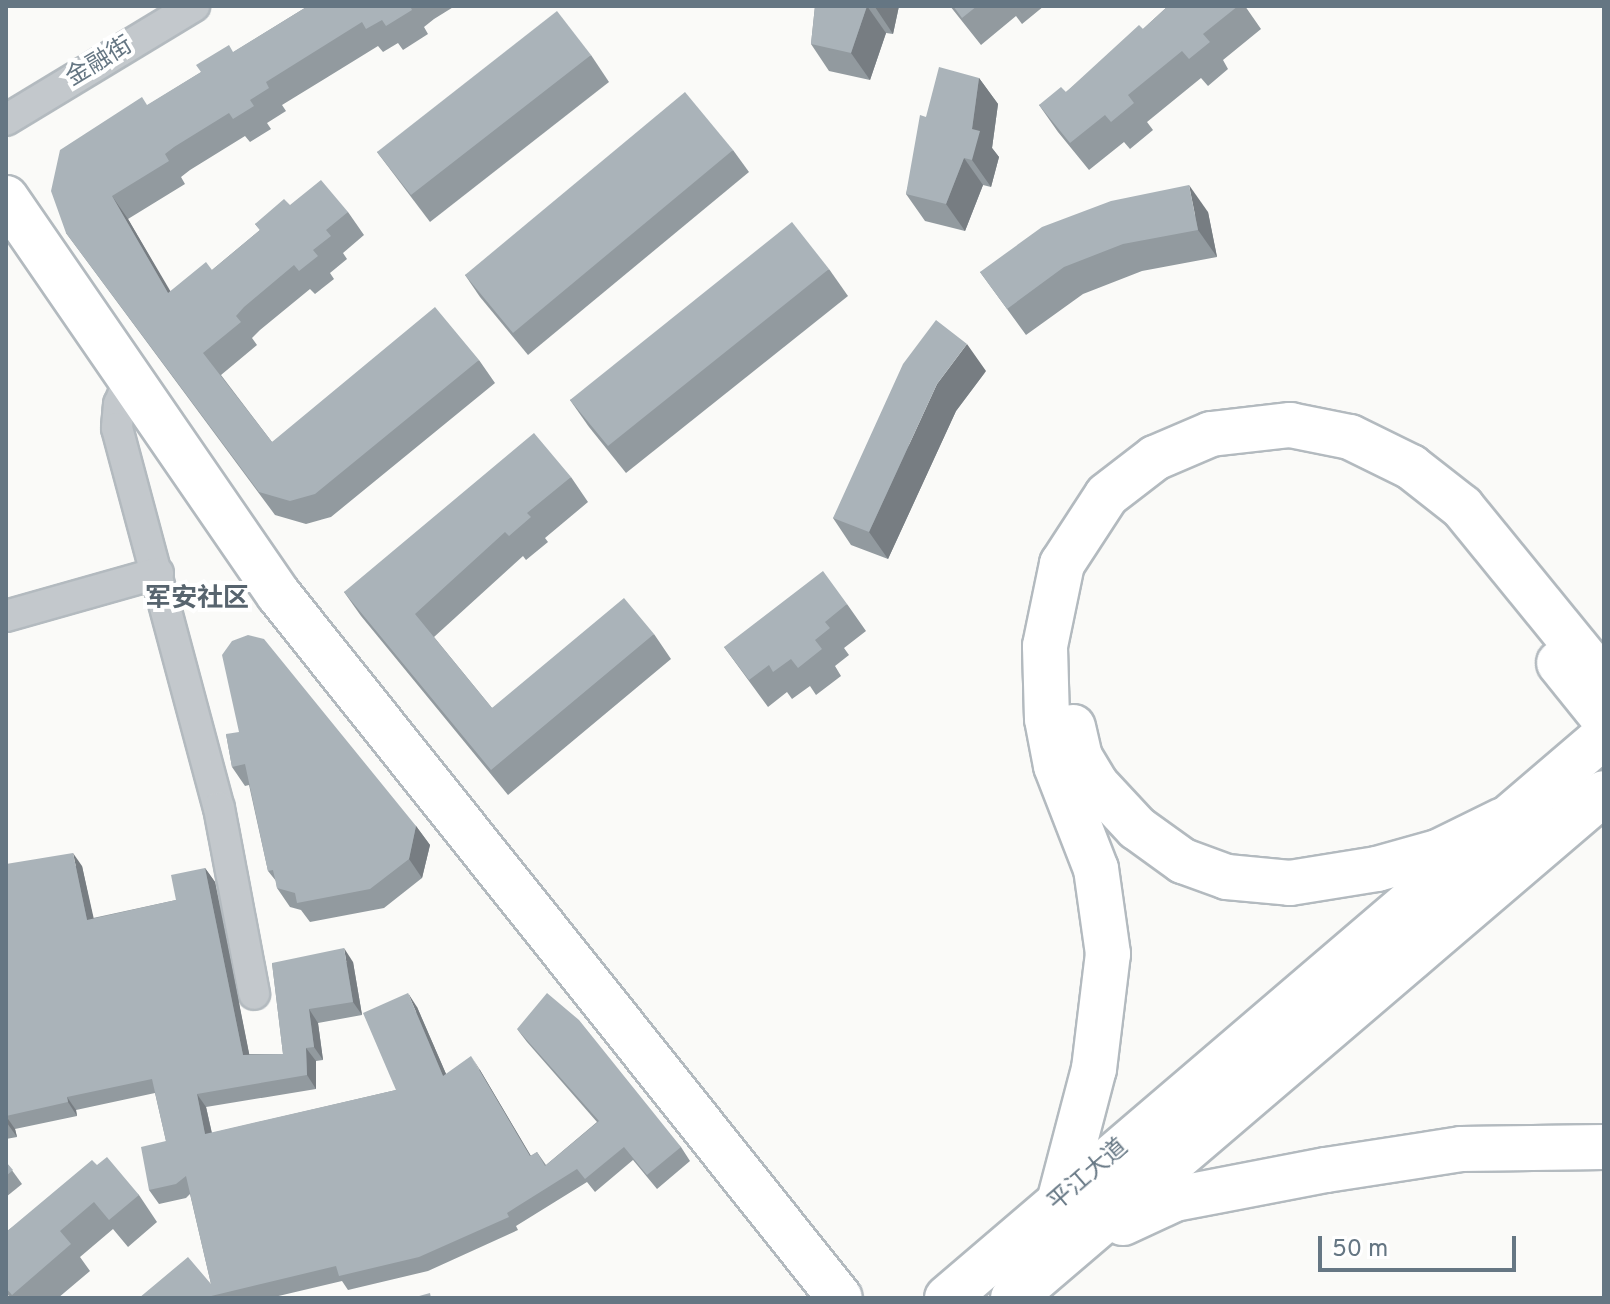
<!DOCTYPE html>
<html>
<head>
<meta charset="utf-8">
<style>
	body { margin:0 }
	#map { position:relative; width:1610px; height:1304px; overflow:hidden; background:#fafaf8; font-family:Overpass,"Noto Sans SC",sans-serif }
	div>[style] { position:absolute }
	.roads { filter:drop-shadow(2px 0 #b3babf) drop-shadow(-2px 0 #b3babf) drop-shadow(0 2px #b3babf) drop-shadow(0 -2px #b3babf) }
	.street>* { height:30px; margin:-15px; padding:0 15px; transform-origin:15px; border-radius:15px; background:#c3c8cc }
	.secondary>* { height:44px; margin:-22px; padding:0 22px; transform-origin:22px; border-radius:22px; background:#fff }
	.highway>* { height:44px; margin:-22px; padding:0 22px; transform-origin:22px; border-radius:22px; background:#fff }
	.wall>* { inset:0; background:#929a9f }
	.shaded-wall>* { inset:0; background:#777d82 }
	.building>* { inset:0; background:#aab3b9 }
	span { translate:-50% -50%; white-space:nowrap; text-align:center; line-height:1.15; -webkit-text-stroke:8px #fff; paint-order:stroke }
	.street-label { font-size:24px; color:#657683 }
	.neighbourhood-label { font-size:26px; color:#57646e; font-weight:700 }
	.frame { position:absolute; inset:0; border:8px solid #657683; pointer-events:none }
	.scale { position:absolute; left:1318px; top:1236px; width:198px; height:36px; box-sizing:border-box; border:4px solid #657683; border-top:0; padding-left:10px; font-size:24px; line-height:28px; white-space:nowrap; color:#657683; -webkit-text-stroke:6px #fff; paint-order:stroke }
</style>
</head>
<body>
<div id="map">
	<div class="roads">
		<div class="street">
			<div style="left:6px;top:120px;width:220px;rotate:-31.2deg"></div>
			<div style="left:129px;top:381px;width:25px;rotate:113deg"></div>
			<div style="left:119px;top:404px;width:24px;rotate:95deg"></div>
			<div style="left:117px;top:428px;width:393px;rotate:75deg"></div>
			<div style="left:219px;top:808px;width:189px;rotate:79.3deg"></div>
			<div style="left:6px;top:616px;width:158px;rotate:-15.8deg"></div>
		</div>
		<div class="secondary">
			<div style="left:6px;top:198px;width:482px;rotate:55.5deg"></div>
			<div style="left:279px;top:595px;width:899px;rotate:51.41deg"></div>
		</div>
		<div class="highway">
			<div style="left:1559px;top:663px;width:72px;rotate:51.2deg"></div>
			<div style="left:1073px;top:727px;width:31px;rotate:77deg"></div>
			<div style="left:1080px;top:757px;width:31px;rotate:59deg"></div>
			<div style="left:1096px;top:784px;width:60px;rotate:47deg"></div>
			<div style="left:1137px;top:828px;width:57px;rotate:35.7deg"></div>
			<div style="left:1183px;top:861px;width:47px;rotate:20deg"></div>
			<div style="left:1227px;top:877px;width:63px;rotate:5.4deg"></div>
			<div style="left:1290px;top:883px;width:88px;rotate:-9.1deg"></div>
			<div style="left:1377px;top:869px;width:63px;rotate:-15.6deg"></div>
			<div style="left:1438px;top:852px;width:72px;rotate:-26.2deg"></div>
			<div style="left:1059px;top:1202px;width:138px;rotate:-75.3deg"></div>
			<div style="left:1094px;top:1069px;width:116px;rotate:-83.1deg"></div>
			<div style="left:1108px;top:954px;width:86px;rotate:-98deg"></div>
			<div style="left:1096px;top:869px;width:110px;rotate:-111.2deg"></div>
			<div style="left:1056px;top:766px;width:48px;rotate:-100.8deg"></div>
			<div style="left:1047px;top:719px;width:73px;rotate:-91.6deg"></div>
			<div style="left:1045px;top:646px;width:84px;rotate:-78.3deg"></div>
			<div style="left:1062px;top:564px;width:82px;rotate:-56.9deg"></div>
			<div style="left:1107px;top:495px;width:61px;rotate:-37.6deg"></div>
			<div style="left:1155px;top:458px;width:61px;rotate:-23.2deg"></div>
			<div style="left:1211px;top:434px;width:80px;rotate:-6.5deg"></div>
			<div style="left:1290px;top:425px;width:61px;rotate:11.3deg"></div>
			<div style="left:1350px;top:437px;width:68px;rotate:26.2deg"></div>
			<div style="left:1411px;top:467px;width:65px;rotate:38.1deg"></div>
			<div style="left:1462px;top:507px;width:225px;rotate:50.8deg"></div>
			<div style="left:1123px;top:1223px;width:57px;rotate:-24.8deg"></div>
			<div style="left:1175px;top:1199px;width:154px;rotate:-10.9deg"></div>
			<div style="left:1326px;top:1170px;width:137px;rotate:-8.8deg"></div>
			<div style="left:1461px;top:1149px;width:143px;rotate:-0.8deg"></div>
			<div style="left:947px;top:1298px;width:865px;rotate:-40.54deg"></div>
			<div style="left:1013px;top:1298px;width:777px;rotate:-40.51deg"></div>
		</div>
	</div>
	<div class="wall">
		<div style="clip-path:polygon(308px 6px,455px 6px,434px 19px,424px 27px,428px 34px,403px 50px,398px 43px,383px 52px,378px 46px,282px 105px,286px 111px,267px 123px,271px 129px,250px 142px,245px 136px,190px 170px,181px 177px,185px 184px,128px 219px,170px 292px,212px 270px,260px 230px,255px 224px,290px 205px,348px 212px,364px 235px,343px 253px,347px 259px,330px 273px,334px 279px,315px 294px,310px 289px,260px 330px,252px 338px,257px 345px,221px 375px,272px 442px,479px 360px,495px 383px,331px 517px,306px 524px,275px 515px,66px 233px,148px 105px)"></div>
		<div style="clip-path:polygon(815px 6px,899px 6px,893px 34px,886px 33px,870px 80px,829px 71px,811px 44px)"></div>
		<div style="clip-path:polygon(950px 6px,1044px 6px,1022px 24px,1016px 16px,981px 45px)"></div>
		<div style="clip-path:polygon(1168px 6px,1245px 6px,1261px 29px,1223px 60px,1228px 69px,1208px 86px,1201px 78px,1147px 122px,1153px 130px,1130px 149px,1124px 142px,1089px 170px,1058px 132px,1039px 105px,1066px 92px,1143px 29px)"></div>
		<div style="clip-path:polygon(591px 55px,609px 82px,430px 222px,377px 152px)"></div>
		<div style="clip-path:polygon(979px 78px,998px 104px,992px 148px,999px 157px,991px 187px,983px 185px,965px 231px,925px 221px,906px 194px,926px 117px)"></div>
		<div style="clip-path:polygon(733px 150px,749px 172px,528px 355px,480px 297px,465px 275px)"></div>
		<div style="clip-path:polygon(1208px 212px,1217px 257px,1142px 271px,1083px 294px,1026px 335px,980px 272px)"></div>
		<div style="clip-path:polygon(829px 269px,848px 296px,626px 473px,589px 427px,570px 400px)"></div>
		<div style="clip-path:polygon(986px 371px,956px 411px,888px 559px,851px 545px,833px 518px)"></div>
		<div style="clip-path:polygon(571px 477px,588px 502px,545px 538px,548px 542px,526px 560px,523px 556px,434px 637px,492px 708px,654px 634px,671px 659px,508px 795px,361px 616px,344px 592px)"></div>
		<div style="clip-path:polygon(847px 604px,866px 631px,844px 648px,849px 655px,835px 666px,841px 676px,816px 695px,810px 686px,792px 699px,787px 692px,768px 707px,724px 647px)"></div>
		<div style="clip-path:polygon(226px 734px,416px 826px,430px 845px,422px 878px,384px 908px,310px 922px,301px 910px,290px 907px,277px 888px,276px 881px,268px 871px,249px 785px,245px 786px,232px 767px)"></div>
		<div style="clip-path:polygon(6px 864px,82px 866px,93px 918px,176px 900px,205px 868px,215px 882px,249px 1054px,283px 1054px,272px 963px,353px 962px,362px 1015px,318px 1023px,323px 1060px,316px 1061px,316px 1089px,206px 1107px,212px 1133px,396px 1090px,417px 1007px,446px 1074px,480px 1070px,531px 1156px,537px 1152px,546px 1165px,597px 1122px,527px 1042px,517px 1029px,681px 1147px,690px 1161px,657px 1189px,633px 1160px,595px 1192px,587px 1182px,516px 1226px,518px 1230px,428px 1271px,348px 1290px,342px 1281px,270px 1298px,139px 1298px,211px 1284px,190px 1194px,186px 1198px,159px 1204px,149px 1190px,166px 1141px,155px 1093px,76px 1110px,77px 1116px,15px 1129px,17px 1137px,6px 1139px)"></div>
		<div style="clip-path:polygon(6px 1162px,22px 1184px,6px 1197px)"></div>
		<div style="clip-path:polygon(97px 1165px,139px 1195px,157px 1222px,128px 1247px,113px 1229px,80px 1257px,90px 1271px,58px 1298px,11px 1298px,6px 1293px,6px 1232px)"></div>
	</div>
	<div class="shaded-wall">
		<div style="clip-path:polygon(867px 6px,886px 33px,870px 80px,851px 53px)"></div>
		<div style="clip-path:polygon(875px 6px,899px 6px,893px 34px,875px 7px)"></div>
		<div style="clip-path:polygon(979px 78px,998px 104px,992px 148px,999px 157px,991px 187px,972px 160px,972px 129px)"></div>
		<div style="clip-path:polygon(964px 158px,983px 185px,965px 231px,946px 204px)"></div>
		<div style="clip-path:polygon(1189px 185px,1208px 212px,1217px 257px,1198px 230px)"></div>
		<div style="clip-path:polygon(112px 196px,128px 219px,185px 316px,168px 293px)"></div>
		<div style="clip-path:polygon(967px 344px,986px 371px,956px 411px,888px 559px,869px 532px,937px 384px)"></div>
		<div style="clip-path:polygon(416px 826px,430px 845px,422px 878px,409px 859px)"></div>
		<div style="clip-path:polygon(73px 853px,82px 866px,97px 933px,87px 920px)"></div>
		<div style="clip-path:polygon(205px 868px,215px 882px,252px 1068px,243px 1055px)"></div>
		<div style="clip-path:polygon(344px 948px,353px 962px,362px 1015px,353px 1002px)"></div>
		<div style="clip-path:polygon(408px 993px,417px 1007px,453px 1090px,443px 1076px)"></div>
		<div style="clip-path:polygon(309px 1009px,318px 1023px,323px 1060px,314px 1047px)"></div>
		<div style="clip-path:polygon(306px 1048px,316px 1061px,316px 1089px,307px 1075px)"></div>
		<div style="clip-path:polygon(471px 1056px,480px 1070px,539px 1170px,530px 1156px)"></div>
		<div style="clip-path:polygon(197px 1094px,206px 1107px,215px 1148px,205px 1134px)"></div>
		<div style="clip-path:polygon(67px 1097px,76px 1110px,77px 1116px,68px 1102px)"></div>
		<div style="clip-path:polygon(6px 1116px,15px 1129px,17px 1137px,7px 1123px)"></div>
	</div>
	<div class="building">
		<div style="clip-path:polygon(308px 6px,410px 6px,412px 10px,386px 26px,382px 20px,366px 29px,362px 22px,266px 82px,269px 88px,250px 100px,254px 106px,233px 119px,229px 113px,174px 147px,165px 154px,169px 161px,112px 196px,168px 293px,206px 262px,212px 270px,260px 230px,255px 224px,284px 199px,290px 205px,321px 180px,348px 212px,326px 230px,331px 236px,313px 250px,318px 256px,299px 271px,294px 265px,244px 307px,236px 316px,241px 322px,203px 353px,272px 442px,435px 307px,479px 360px,315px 494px,290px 501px,259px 492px,66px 233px,51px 191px,60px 150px,142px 97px,147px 105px,201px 72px,196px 65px,229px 45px,233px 52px)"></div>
		<div style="clip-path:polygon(815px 6px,867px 6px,851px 53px,811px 44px)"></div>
		<div style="clip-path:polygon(953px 6px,977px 6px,962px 18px)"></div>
		<div style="clip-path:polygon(1168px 6px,1238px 6px,1203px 34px,1210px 42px,1189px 59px,1182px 51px,1128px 95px,1134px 103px,1111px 122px,1105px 115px,1070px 143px,1039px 105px,1061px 87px,1066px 92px,1139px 25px,1143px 29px)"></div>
		<div style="clip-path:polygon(557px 11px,591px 55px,411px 195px,377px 152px)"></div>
		<div style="clip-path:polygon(939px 67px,979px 78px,972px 129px,980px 131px,972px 160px,964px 158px,946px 204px,906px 194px,920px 115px,926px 117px)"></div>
		<div style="clip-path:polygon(685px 92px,733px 150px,513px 333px,465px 275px)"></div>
		<div style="clip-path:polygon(1189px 185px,1198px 230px,1123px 244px,1064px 267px,1007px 309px,980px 272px,1042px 227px,1111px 201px)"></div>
		<div style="clip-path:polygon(792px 222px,829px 269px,608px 446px,570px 400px)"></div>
		<div style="clip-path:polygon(936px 320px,967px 344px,937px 384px,869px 532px,833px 518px,903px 364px)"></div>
		<div style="clip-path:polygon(534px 433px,571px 477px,527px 513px,531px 517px,509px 536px,505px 532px,415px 614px,492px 708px,624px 598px,654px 634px,491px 770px,344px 592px)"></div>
		<div style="clip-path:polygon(823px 571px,847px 604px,825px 622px,830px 628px,815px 640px,822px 649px,798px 668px,791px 659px,773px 672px,769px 665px,749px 680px,724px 647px)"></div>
		<div style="clip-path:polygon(248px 635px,264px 639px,416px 826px,409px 859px,370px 889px,297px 903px,295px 893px,277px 888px,273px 870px,268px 871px,245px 764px,232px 767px,226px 734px,239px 732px,222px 655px,232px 641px)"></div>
		<div style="clip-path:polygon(73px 853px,87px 920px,176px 900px,171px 875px,205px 868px,243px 1055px,283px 1054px,272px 963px,344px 948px,353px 1002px,309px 1009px,314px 1047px,306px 1048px,307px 1075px,197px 1094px,205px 1134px,396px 1090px,363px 1013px,408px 993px,443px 1076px,471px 1056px,530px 1156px,537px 1152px,545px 1166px,599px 1121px,517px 1029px,547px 993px,579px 1020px,681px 1147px,647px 1175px,624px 1147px,585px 1179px,577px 1169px,507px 1213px,509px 1217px,419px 1257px,339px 1276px,336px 1266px,203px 1298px,139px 1298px,188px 1257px,211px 1284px,186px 1176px,176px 1184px,149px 1190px,141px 1147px,166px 1141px,152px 1079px,67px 1097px,68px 1102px,6px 1116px,6px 864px)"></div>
		<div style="clip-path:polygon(107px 1157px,139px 1195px,109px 1220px,94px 1202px,60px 1231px,71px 1244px,12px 1295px,6px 1288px,6px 1232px,92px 1160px,97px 1165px)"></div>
		<div style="clip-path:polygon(6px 1162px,13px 1170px,6px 1176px)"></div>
		<div style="clip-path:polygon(430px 1293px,431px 1298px,412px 1298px)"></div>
	</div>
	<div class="street-label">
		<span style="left:100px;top:63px;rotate:-31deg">金融街</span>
		<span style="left:1089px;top:1176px;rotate:-41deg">平江大道</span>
	</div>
	<div class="neighbourhood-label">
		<span style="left:197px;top:600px">军安社区</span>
	</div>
	<div class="frame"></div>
	<div class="scale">50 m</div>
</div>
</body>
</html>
